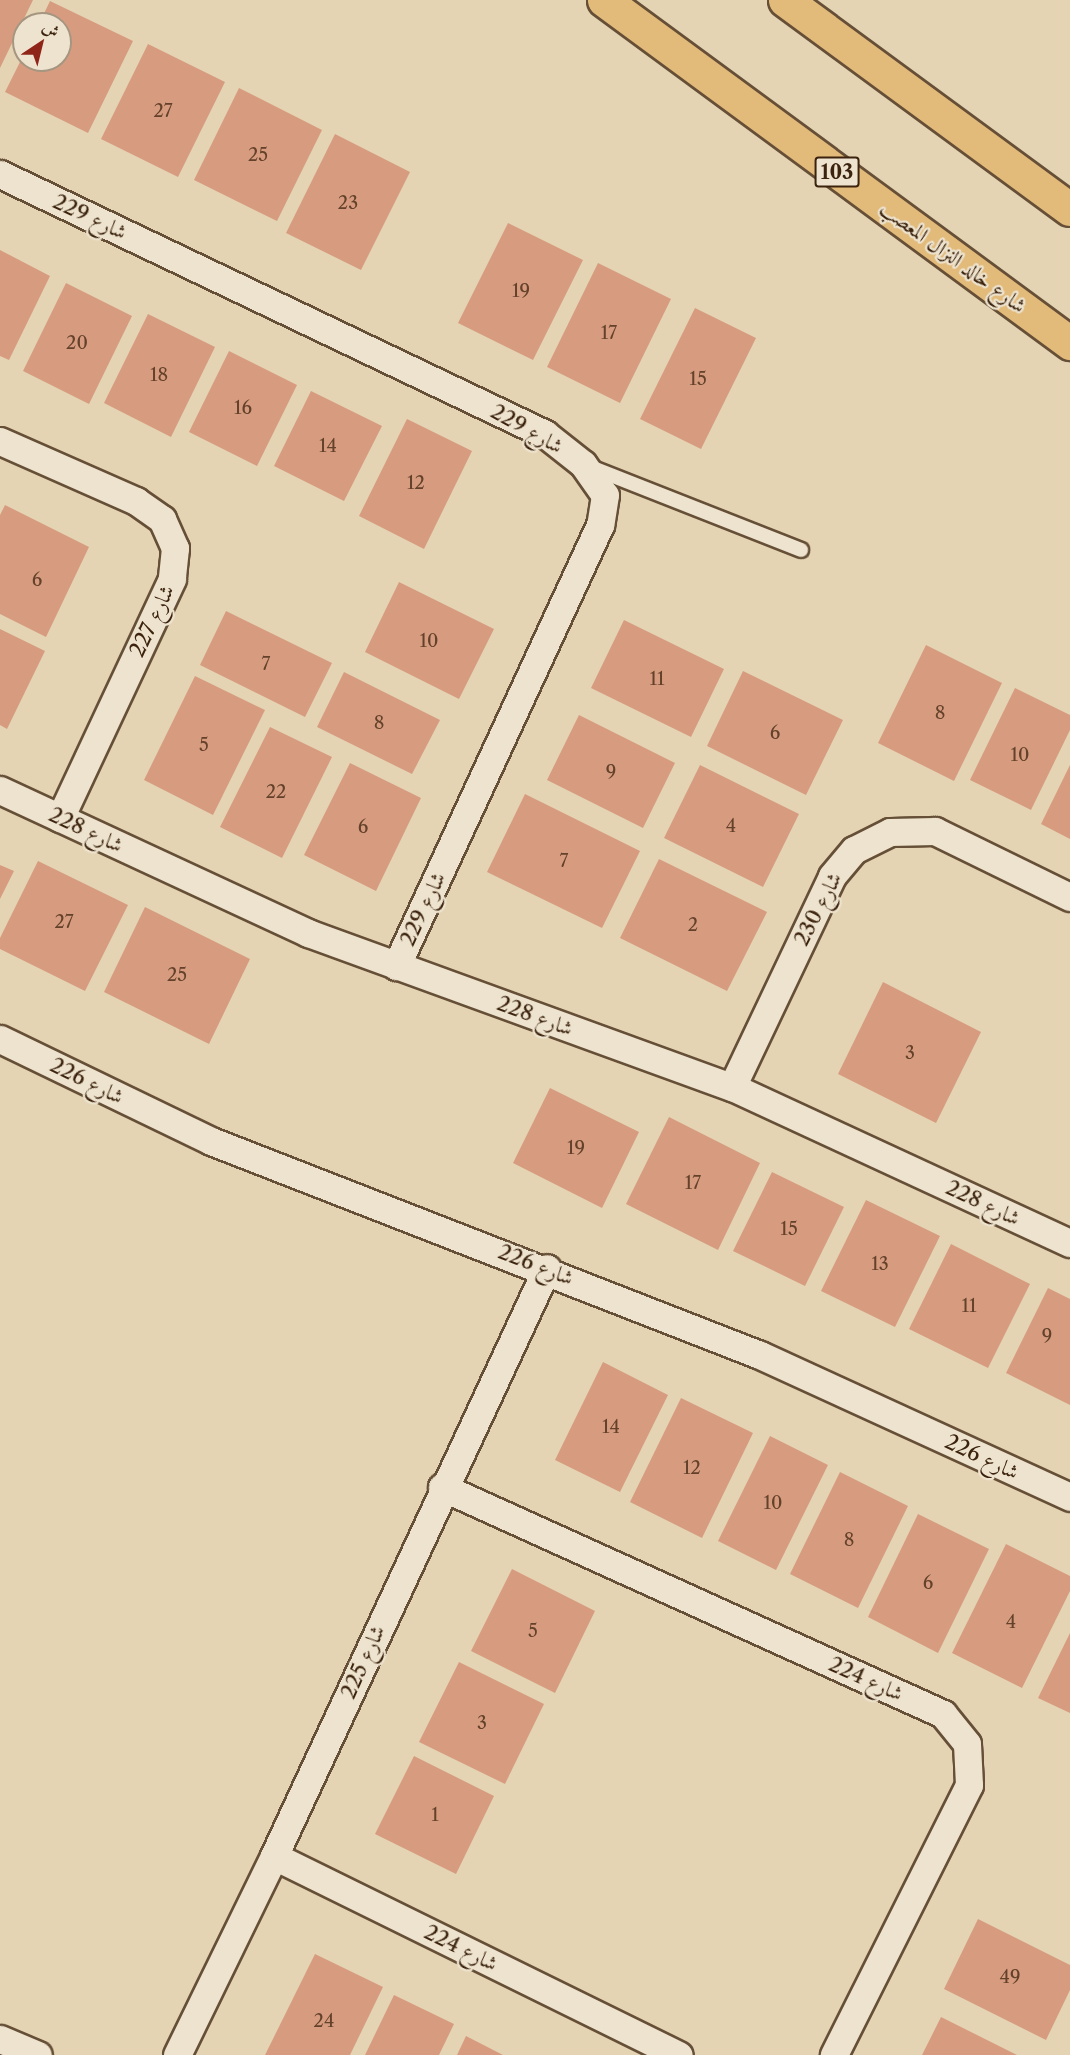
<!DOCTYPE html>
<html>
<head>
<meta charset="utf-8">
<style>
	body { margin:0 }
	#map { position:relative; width:1070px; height:2055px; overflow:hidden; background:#e4d4b3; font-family:"Libre Caslon Text",Amiri,serif }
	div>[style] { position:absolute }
	.building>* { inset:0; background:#d79c7f }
	.roads { filter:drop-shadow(2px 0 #664f37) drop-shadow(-2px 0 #664f37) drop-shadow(0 2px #664f37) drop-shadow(0 -2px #664f37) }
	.service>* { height:14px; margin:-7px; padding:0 7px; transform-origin:7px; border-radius:7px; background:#ede3ce }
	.minor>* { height:27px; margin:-13.5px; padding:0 13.5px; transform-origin:13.5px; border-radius:13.5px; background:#ede3ce }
	.primary>* { height:33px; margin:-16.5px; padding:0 16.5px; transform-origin:16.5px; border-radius:16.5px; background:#e2ba7a }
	span { translate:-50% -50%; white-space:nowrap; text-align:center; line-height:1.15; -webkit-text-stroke:4.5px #ede3ce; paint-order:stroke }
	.number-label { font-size:18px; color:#63412a }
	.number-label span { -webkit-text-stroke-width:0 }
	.shield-label span { padding:2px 4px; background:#ede3ce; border:2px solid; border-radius:4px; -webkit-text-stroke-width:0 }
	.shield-label { font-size:20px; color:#3c230e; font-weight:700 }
	.street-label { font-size:21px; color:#3c230e }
	.north { position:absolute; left:12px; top:12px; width:60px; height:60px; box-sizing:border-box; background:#ede3ce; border:2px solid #a69681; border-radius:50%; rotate:35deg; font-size:16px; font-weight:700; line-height:24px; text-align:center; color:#3c230e }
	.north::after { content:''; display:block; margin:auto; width:21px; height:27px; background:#8f2418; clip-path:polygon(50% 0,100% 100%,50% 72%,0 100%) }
</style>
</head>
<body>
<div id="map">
	<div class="building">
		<div style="clip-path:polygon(0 0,33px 0,0 68px)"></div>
		<div style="clip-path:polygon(50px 1px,133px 41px,88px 133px,5px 92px,24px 54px,24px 60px,60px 60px,60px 24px,39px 24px)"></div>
		<div style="clip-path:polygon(148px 44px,225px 82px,178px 177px,101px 139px)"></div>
		<div style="clip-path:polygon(239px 88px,322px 130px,277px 221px,194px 180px)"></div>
		<div style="clip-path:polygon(335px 134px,410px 172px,361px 270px,286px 233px)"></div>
		<div style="clip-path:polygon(508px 223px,583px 260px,533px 360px,458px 323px)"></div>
		<div style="clip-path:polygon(0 250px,50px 276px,9px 360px,0 356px)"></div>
		<div style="clip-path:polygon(598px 263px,671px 299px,620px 403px,547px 367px)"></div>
		<div style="clip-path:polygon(66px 283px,132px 316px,89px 404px,23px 371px)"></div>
		<div style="clip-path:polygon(695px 308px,756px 338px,701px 449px,640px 419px)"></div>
		<div style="clip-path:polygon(148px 314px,215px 347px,171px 437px,104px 403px)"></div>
		<div style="clip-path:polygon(229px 351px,297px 385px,257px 466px,189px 432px)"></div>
		<div style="clip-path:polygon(311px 391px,382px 426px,344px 501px,274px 466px)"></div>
		<div style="clip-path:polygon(407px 419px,472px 451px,424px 549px,359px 516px)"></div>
		<div style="clip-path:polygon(5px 505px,89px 547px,46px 637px,0 614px,0 515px)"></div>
		<div style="clip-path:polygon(399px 582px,494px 629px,459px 699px,365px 652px)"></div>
		<div style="clip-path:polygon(226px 611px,332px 663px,305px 717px,200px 665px)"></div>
		<div style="clip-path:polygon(624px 620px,724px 669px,691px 737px,591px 688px)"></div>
		<div style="clip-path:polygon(0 629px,45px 651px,7px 729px,0 725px)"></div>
		<div style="clip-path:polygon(926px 645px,1002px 683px,954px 781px,878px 743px)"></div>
		<div style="clip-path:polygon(743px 671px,843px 720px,806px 795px,707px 746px)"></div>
		<div style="clip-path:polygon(344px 672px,440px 720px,412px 774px,317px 727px)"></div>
		<div style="clip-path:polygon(195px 676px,265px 710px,213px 815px,144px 780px)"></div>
		<div style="clip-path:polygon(1015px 688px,1070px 715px,1070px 730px,1031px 810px,970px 780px)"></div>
		<div style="clip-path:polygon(579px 715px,675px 763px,643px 828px,547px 780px)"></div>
		<div style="clip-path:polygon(270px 727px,332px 757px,282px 858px,220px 827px)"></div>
		<div style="clip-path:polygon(350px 763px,421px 798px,376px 891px,304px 855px)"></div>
		<div style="clip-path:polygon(700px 765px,799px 814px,763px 887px,664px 838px)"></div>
		<div style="clip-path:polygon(1070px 765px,1070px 839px,1041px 824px)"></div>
		<div style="clip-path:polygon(525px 794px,640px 851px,602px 928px,487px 872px)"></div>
		<div style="clip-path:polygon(659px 859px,767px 912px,727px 991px,620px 938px)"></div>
		<div style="clip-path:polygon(38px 861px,128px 905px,85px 991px,0 949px,0 938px)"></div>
		<div style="clip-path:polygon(0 865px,14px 871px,0 899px)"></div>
		<div style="clip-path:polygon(145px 907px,250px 959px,209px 1044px,104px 992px)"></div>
		<div style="clip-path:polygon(883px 982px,981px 1032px,936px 1123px,838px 1074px)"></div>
		<div style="clip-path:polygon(550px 1088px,639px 1132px,602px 1208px,513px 1163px)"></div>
		<div style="clip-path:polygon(669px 1117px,760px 1163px,718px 1250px,626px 1204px)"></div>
		<div style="clip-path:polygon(772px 1172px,844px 1207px,805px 1286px,733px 1251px)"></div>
		<div style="clip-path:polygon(866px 1200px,940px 1236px,895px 1327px,821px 1291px)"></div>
		<div style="clip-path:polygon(951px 1244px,1030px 1284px,988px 1368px,909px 1329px)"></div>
		<div style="clip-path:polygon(1048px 1288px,1070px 1299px,1070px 1405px,1006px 1373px)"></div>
		<div style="clip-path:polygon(603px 1362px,668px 1395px,620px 1492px,555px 1460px)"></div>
		<div style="clip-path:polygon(681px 1398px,753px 1433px,702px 1538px,630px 1502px)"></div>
		<div style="clip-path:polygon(770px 1436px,828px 1465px,776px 1570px,718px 1541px)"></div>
		<div style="clip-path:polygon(840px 1472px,908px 1506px,858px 1608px,790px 1574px)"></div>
		<div style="clip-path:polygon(918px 1514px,989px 1549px,938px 1653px,868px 1617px)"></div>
		<div style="clip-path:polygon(1006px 1544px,1070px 1576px,1070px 1591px,1022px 1688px,952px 1653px)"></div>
		<div style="clip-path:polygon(512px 1569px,595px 1611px,555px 1693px,471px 1651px)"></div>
		<div style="clip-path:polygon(1070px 1633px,1070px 1713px,1038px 1698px)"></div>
		<div style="clip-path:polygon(459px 1662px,544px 1704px,505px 1784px,419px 1742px)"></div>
		<div style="clip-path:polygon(414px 1756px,494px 1796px,456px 1874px,375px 1834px)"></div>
		<div style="clip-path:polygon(978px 1919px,1070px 1965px,1070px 1990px,1046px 2040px,944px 1989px)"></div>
		<div style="clip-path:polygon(315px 1954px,383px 1987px,350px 2055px,265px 2055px)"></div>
		<div style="clip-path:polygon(394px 1995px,454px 2024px,439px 2055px,365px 2055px)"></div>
		<div style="clip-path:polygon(941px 2017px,1017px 2055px,922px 2055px)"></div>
		<div style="clip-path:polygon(466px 2036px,503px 2055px,457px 2055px)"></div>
	</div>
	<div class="roads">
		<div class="service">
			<div style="left:588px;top:466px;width:229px;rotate:21.5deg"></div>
		</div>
		<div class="minor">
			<div style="left:0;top:174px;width:604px;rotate:25.5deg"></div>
			<div style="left:545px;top:434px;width:48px;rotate:38.3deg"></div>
			<div style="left:583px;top:464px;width:38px;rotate:55deg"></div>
			<div style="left:605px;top:495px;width:30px;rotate:99deg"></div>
			<div style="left:600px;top:525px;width:486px;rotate:114.8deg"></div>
			<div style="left:0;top:441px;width:149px;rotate:23.8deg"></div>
			<div style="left:136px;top:501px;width:32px;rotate:35deg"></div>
			<div style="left:162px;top:519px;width:32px;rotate:66deg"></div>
			<div style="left:175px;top:548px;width:31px;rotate:96deg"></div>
			<div style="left:172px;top:579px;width:264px;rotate:115.1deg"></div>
			<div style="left:0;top:790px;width:340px;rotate:24.9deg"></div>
			<div style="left:308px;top:933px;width:451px;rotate:20deg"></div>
			<div style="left:732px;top:1087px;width:372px;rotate:24.8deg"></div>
			<div style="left:0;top:1039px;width:234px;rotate:25.8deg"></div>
			<div style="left:211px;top:1141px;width:589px;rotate:21.3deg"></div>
			<div style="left:760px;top:1355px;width:341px;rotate:24.6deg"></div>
			<div style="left:732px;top:1087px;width:233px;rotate:-64.6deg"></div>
			<div style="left:832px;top:876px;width:34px;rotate:-50deg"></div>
			<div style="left:854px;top:850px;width:40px;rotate:-26.6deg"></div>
			<div style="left:890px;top:832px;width:45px;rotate:-1.3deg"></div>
			<div style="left:935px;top:831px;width:150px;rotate:26.1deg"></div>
			<div style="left:442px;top:1487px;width:550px;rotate:24.37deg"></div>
			<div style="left:943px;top:1714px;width:38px;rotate:51deg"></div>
			<div style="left:967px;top:1744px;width:41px;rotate:87.2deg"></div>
			<div style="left:969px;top:1785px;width:302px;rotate:116.6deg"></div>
			<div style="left:274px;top:1856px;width:451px;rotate:26.2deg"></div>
			<div style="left:0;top:2039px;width:41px;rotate:22.8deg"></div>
			<div style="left:177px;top:2055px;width:221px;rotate:-64deg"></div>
			<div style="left:274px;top:1856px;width:648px;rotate:-65.1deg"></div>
		</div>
		<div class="primary">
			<div style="left:604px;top:0;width:579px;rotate:36.35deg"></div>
			<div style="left:785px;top:0;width:353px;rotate:36.3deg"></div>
		</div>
	</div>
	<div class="number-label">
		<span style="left:163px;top:111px">27</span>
		<span style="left:258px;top:155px">25</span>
		<span style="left:348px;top:203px">23</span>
		<span style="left:521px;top:291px">19</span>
		<span style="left:609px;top:333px">17</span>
		<span style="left:77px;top:343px">20</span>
		<span style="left:159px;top:375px">18</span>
		<span style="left:698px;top:379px">15</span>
		<span style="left:243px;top:408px">16</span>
		<span style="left:328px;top:446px">14</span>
		<span style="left:416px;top:483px">12</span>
		<span style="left:37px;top:580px">6</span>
		<span style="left:429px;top:641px">10</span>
		<span style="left:266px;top:664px">7</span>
		<span style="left:657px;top:679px">11</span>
		<span style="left:940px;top:713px">8</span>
		<span style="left:379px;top:723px">8</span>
		<span style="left:775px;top:733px">6</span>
		<span style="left:204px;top:745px">5</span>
		<span style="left:1020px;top:755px">10</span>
		<span style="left:611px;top:772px">9</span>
		<span style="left:276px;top:792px">22</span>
		<span style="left:731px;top:826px">4</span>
		<span style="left:363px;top:827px">6</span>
		<span style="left:564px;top:861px">7</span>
		<span style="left:64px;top:922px">27</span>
		<span style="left:693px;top:925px">2</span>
		<span style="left:177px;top:975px">25</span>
		<span style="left:910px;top:1053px">3</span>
		<span style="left:576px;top:1148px">19</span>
		<span style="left:693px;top:1183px">17</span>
		<span style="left:789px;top:1229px">15</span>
		<span style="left:880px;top:1264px">13</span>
		<span style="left:969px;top:1306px">11</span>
		<span style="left:1047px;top:1336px">9</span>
		<span style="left:611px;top:1427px">14</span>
		<span style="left:692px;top:1468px">12</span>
		<span style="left:773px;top:1503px">10</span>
		<span style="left:849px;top:1540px">8</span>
		<span style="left:928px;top:1583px">6</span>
		<span style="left:1011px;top:1622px">4</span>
		<span style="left:533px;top:1631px">5</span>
		<span style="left:482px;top:1723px">3</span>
		<span style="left:435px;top:1815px">1</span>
		<span style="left:1010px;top:1977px">49</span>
		<span style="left:324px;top:2021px">24</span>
	</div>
	<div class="shield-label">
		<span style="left:837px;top:172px">103</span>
	</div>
	<div class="street-label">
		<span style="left:90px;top:217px;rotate:25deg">شارع 229</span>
		<span style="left:953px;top:257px;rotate:36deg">شارع خالد النزال المعصب</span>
		<span style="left:527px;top:429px;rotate:29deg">شارع 229</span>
		<span style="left:152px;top:621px;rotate:-65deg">شارع 227</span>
		<span style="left:86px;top:830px;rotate:25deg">شارع 228</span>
		<span style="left:423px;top:909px;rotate:-65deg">شارع 229</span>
		<span style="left:818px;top:909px;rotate:-63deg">شارع 230</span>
		<span style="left:535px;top:1016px;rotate:20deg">شارع 228</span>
		<span style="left:87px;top:1081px;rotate:26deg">شارع 226</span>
		<span style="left:983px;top:1203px;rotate:25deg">شارع 228</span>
		<span style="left:536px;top:1265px;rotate:21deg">شارع 226</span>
		<span style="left:982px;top:1457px;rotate:25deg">شارع 226</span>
		<span style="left:363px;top:1662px;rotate:-66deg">شارع 225</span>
		<span style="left:866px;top:1679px;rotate:24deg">شارع 224</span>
		<span style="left:461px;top:1948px;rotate:26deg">شارع 224</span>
	</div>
	<div class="north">ش</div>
</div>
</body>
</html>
